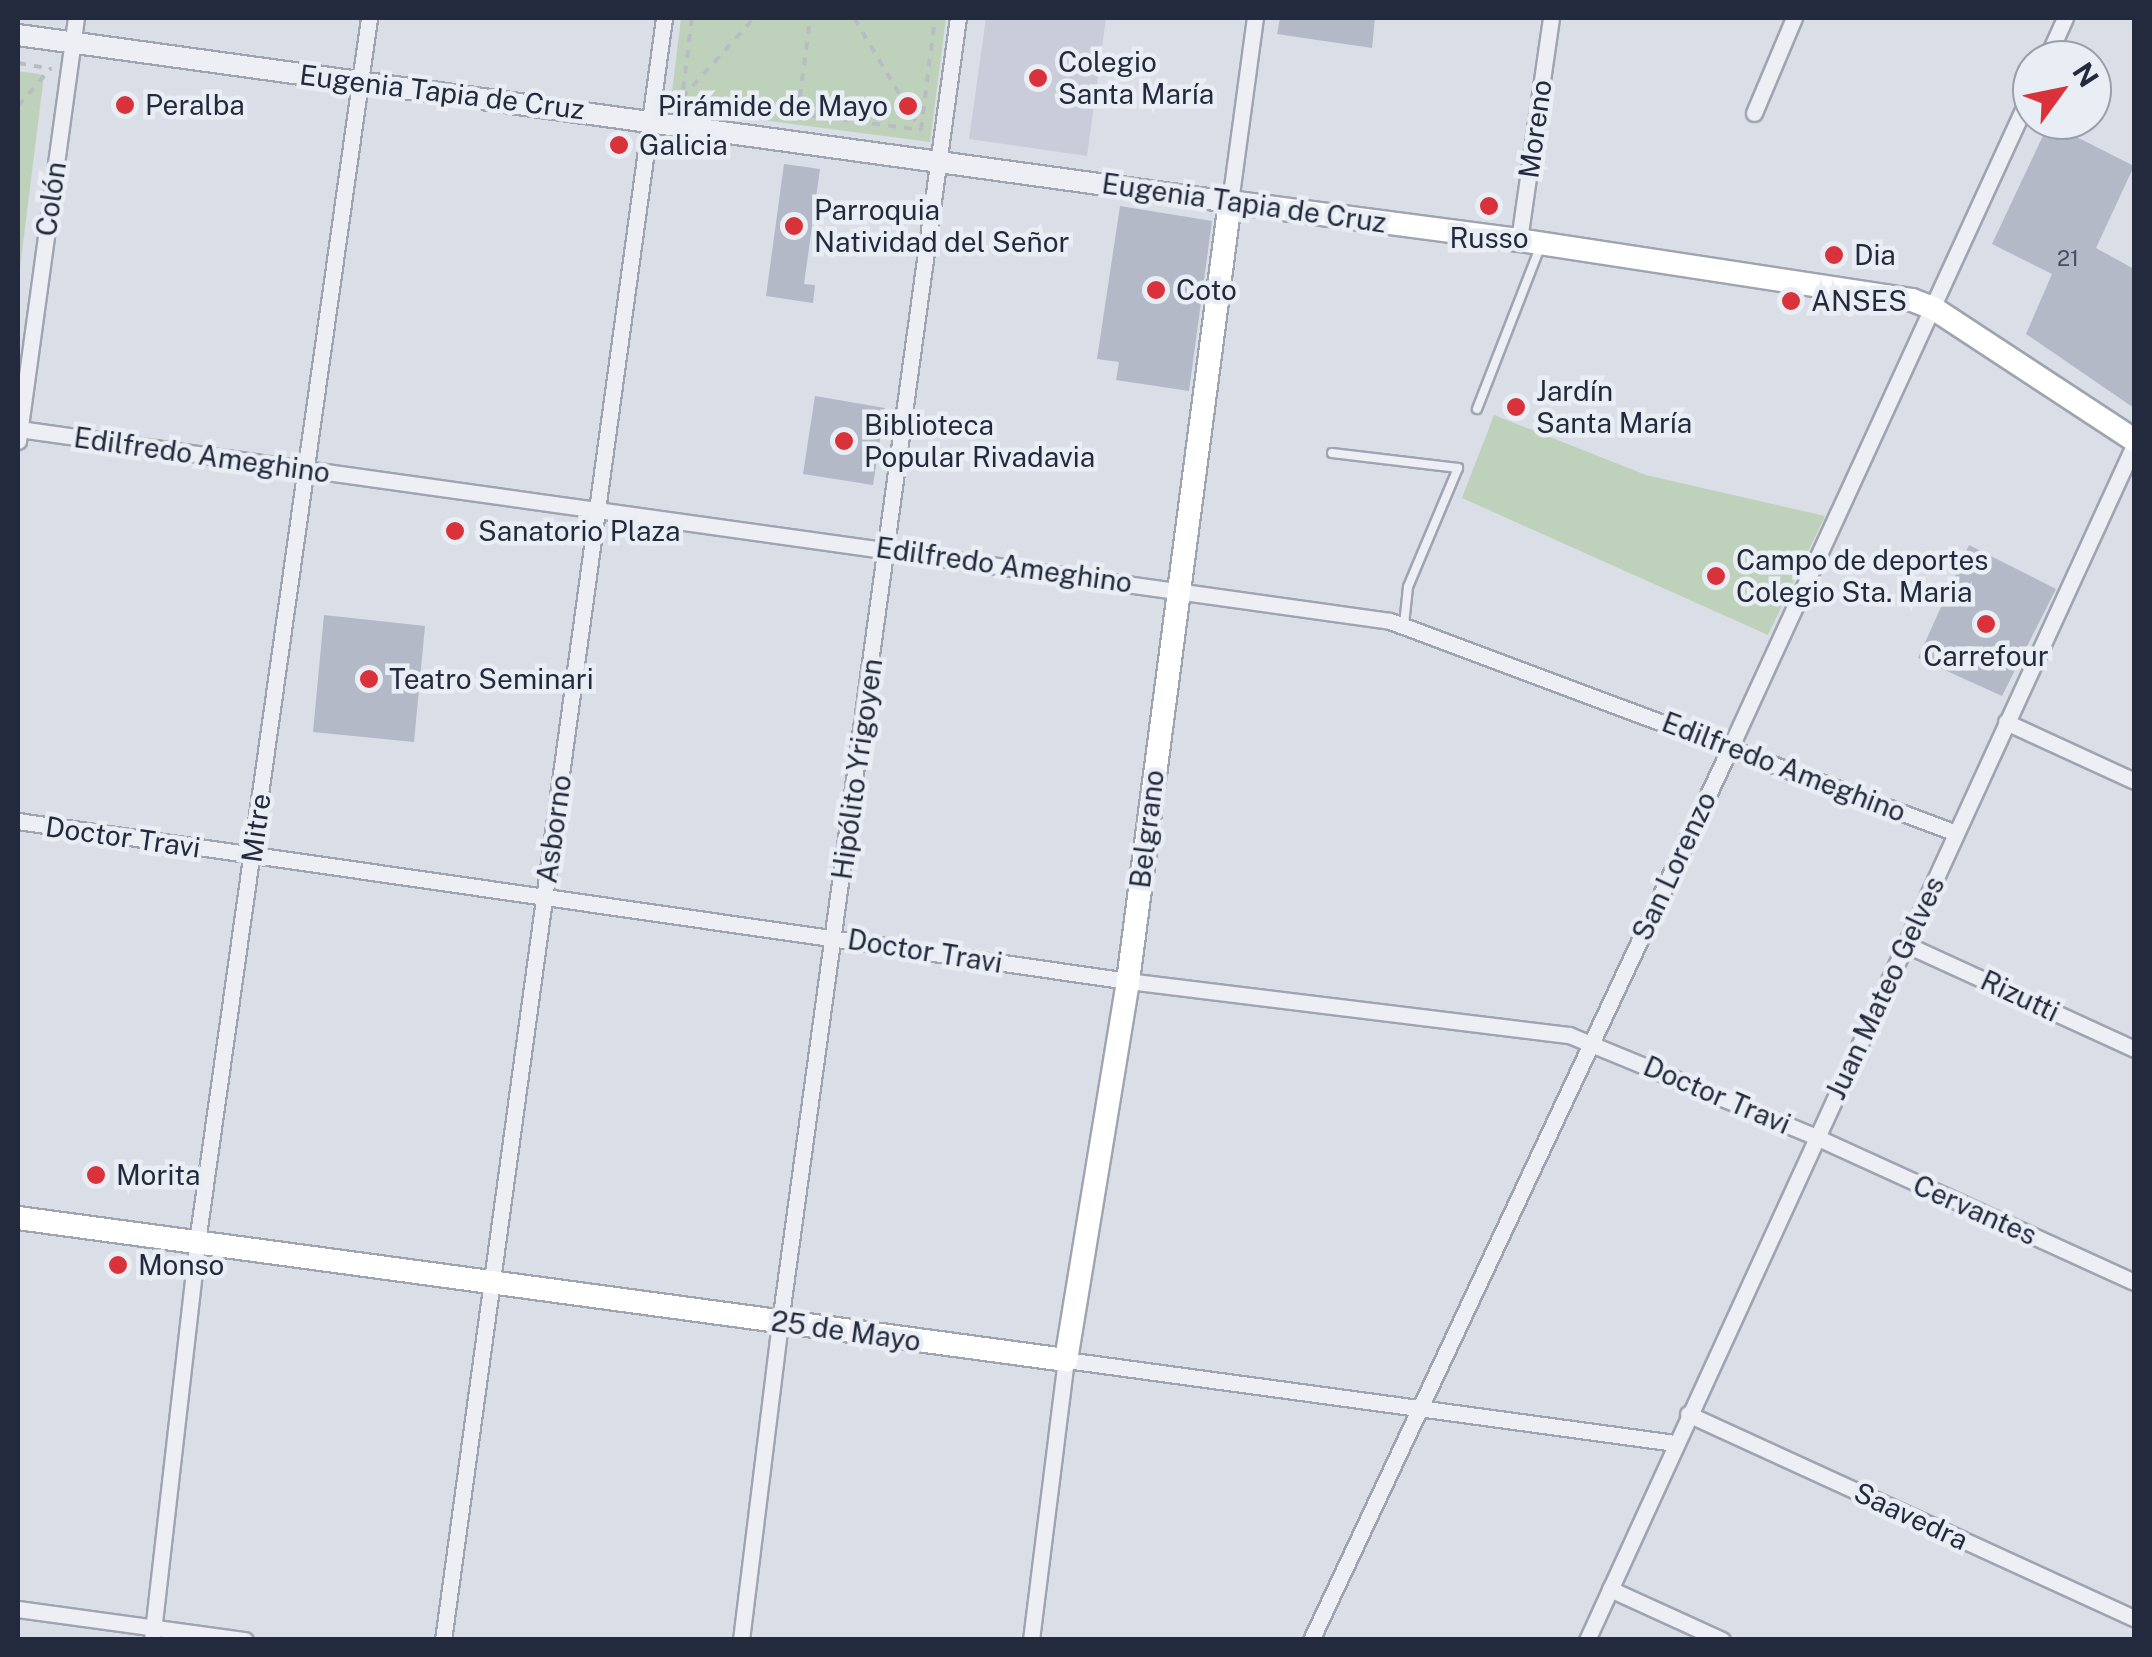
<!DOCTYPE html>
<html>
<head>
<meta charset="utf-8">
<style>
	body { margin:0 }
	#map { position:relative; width:2152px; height:1657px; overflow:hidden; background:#dadee7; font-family:"Public Sans",sans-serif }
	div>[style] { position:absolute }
	.built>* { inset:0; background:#c8cdd9 }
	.green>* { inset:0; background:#bed1bb }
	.building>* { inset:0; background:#b4b9c7 }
	.path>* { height:4px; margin-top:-2px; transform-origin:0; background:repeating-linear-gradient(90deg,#b8bcc5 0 8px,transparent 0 16px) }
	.roads { filter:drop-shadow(2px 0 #9fa4b1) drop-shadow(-2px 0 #9fa4b1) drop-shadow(0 2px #9fa4b1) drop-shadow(0 -2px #9fa4b1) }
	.service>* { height:8px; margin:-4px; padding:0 4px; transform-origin:4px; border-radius:4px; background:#edeff5 }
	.minor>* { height:15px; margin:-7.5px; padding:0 7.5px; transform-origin:7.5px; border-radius:7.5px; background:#edeff5 }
	.tertiary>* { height:20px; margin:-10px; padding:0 10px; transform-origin:10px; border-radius:10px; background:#edeff5 }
	.secondary>* { height:22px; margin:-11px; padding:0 11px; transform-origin:11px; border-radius:11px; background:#fff }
	.dots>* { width:28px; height:28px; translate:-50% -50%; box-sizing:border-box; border:5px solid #e9edf4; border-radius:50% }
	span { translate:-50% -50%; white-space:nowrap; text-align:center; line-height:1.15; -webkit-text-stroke:9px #e9edf4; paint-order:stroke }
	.number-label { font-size:22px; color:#474e60 }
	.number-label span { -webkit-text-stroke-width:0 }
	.poi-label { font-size:28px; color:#232a3d }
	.left { translate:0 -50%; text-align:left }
	.right { translate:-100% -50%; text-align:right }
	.street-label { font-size:28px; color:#232a3d }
	.frame { position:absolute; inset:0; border:20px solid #232a3d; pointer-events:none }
	.north { position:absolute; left:2012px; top:40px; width:100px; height:100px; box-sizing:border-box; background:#e9edf4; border:2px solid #9a9fab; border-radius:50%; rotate:57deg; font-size:28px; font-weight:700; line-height:40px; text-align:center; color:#232a3d }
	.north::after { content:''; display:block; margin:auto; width:35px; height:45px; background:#d9323b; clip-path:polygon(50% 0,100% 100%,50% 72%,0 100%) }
</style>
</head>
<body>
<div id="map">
	<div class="built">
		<div style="clip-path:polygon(986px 18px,1106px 18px,1087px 156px,969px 139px)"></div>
	</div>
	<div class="green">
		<div style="clip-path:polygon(681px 18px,946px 18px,930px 142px,670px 108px)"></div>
		<div style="clip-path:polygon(18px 71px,44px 75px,18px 284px)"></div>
		<div style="clip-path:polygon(1494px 415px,1646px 475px,1825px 516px,1768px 635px,1462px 498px)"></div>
	</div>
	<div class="building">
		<div style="clip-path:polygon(1280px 18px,1375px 18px,1372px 48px,1277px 34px)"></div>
		<div style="clip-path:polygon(2049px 123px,2134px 166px,2096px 248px,2134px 269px,2134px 408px,2026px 334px,2052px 274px,1992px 244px)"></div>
		<div style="clip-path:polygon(784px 164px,820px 169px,804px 284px,815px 285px,813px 303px,766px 296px)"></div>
		<div style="clip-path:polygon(1120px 206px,1212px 221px,1189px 391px,1116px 380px,1119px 362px,1097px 359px)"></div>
		<div style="clip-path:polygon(815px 396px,885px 408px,873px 485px,803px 474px)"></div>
		<div style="clip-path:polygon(1969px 545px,2056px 589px,2002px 696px,1918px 658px)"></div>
		<div style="clip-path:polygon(324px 615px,425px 626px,414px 742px,313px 732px)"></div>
	</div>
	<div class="path">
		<div style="left:692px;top:18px;width:81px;rotate:97.1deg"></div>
		<div style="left:682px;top:98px;width:241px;rotate:7.6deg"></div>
		<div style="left:921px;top:130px;width:113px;rotate:-82.9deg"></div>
		<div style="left:854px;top:18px;width:131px;rotate:59.1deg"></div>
		<div style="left:18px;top:63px;width:34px;rotate:10deg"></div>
		<div style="left:682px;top:98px;width:108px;rotate:-48deg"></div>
		<div style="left:18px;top:106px;width:50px;rotate:-49deg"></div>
		<div style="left:798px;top:113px;width:96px;rotate:-82.8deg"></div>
	</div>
	<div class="roads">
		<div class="service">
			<div style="left:1477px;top:409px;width:174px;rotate:-68.7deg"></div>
			<div style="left:1332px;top:453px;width:127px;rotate:6.8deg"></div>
			<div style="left:1458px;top:468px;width:129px;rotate:112.8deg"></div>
			<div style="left:1408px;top:587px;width:38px;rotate:96deg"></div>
		</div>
		<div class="minor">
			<div style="left:2046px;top:60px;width:46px;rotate:-65.7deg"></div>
			<div style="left:1754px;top:113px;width:103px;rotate:-67.2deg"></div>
			<div style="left:1230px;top:202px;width:186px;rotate:-82.3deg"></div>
			<div style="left:1519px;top:240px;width:224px;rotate:-81.8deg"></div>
			<div style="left:19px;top:429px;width:1384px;rotate:7.97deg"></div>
			<div style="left:1390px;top:621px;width:604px;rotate:20.53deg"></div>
			<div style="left:18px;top:441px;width:427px;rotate:-82.2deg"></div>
			<div style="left:2006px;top:722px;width:141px;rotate:24.7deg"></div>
			<div style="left:18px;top:821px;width:1121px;rotate:8.2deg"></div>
			<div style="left:1128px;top:981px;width:444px;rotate:7deg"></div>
			<div style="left:1569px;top:1035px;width:267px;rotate:22.4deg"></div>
			<div style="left:1816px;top:1137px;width:349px;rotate:24.5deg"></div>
			<div style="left:1905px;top:944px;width:252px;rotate:24.6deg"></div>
			<div style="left:1688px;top:1414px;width:490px;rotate:24.6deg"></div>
			<div style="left:1610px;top:1589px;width:123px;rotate:24.5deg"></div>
			<div style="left:18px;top:1609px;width:229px;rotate:7.8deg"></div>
			<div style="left:152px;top:1640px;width:401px;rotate:-83.5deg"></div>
			<div style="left:197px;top:1242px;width:1236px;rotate:-82deg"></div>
			<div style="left:443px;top:1640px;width:1637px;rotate:-82.24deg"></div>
			<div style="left:741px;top:1640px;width:320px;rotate:-83deg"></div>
			<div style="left:780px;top:1322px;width:1316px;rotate:-82.23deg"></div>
			<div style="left:1031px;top:1640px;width:282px;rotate:-82.9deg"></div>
			<div style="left:1066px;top:1360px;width:615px;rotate:7.76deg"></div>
			<div style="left:1311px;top:1640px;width:988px;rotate:-64.84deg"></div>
			<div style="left:1731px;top:746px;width:722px;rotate:-65.35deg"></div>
			<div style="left:1587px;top:1640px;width:1314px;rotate:-65.4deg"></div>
		</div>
		<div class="tertiary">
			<div style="left:18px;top:35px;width:1223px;rotate:7.85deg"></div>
		</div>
		<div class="secondary">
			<div style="left:18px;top:1218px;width:1058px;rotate:7.72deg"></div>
			<div style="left:1066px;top:1360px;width:384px;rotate:-80.7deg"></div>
			<div style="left:1128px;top:981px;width:786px;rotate:-82.54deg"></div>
			<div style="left:1230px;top:202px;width:291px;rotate:7.5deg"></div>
			<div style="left:1519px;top:240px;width:398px;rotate:8.7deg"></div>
			<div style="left:1912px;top:300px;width:22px;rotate:21deg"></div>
			<div style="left:1933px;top:308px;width:240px;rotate:33.3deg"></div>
		</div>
	</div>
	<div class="dots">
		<div style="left:1038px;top:78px;background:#d9323b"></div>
		<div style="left:125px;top:105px;background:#d9323b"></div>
		<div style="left:908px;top:106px;background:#d9323b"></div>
		<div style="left:619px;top:145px;background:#d9323b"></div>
		<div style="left:1489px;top:206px;background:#d9323b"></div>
		<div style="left:794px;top:226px;background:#d9323b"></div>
		<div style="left:1834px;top:255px;background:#d9323b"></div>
		<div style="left:1156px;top:290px;background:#d9323b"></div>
		<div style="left:1791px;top:301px;background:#d9323b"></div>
		<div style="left:1516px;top:407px;background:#d9323b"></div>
		<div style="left:844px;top:441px;background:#d9323b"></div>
		<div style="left:455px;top:531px;background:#d9323b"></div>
		<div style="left:1716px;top:576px;background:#d9323b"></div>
		<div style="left:1986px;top:624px;background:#d9323b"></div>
		<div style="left:369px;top:679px;background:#d9323b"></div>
		<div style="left:96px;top:1175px;background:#d9323b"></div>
		<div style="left:118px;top:1265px;background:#d9323b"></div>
	</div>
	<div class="number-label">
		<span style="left:2068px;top:259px">21</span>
	</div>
	<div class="poi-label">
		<span class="left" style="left:1058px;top:78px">Colegio<br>Santa María</span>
		<span class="left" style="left:145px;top:105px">Peralba</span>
		<span class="right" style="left:888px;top:106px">Pirámide de Mayo</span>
		<span class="left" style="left:639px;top:145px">Galicia</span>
		<span class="left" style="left:814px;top:226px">Parroquia<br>Natividad del Señor</span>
		<span style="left:1489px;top:238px">Russo</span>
		<span class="left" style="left:1854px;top:255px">Dia</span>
		<span class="left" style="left:1176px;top:290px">Coto</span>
		<span class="left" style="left:1811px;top:301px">ANSES</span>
		<span class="left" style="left:1536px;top:407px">Jardín<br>Santa María</span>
		<span class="left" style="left:864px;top:441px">Biblioteca<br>Popular Rivadavia</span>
		<span class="left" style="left:478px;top:531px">Sanatorio Plaza</span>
		<span class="left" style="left:1736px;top:576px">Campo de deportes<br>Colegio Sta. Maria</span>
		<span style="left:1986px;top:656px">Carrefour</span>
		<span class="left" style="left:389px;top:679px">Teatro Seminari</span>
		<span class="left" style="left:116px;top:1175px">Morita</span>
		<span class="left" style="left:138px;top:1265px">Monso</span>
	</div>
	<div class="street-label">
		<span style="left:442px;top:92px;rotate:7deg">Eugenia Tapia de Cruz</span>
		<span style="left:1535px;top:129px;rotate:-82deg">Moreno</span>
		<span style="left:51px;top:199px;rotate:-82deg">Colón</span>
		<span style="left:1244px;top:203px;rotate:8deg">Eugenia Tapia de Cruz</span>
		<span style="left:202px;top:455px;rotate:8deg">Edilfredo Ameghino</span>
		<span style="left:1004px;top:565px;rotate:8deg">Edilfredo Ameghino</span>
		<span style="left:1784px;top:767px;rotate:21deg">Edilfredo Ameghino</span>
		<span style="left:857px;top:769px;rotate:-82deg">Hipólito Yrigoyen</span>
		<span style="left:256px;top:828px;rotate:-82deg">Mitre</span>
		<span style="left:554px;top:829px;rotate:-82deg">Asborno</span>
		<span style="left:1147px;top:829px;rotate:-83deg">Belgrano</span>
		<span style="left:123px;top:837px;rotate:8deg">Doctor Travi</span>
		<span style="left:1674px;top:866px;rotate:-65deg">San Lorenzo</span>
		<span style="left:925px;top:951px;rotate:9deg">Doctor Travi</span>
		<span style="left:1885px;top:988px;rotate:-65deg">Juan Mateo Gelves</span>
		<span style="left:2020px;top:996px;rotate:25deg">Rizutti</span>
		<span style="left:1717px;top:1095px;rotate:23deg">Doctor Travi</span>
		<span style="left:1975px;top:1210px;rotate:24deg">Cervantes</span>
		<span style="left:846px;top:1331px;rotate:8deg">25 de Mayo</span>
		<span style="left:1911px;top:1516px;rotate:25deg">Saavedra</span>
	</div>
	<div class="frame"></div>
	<div class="north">N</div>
</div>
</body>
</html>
